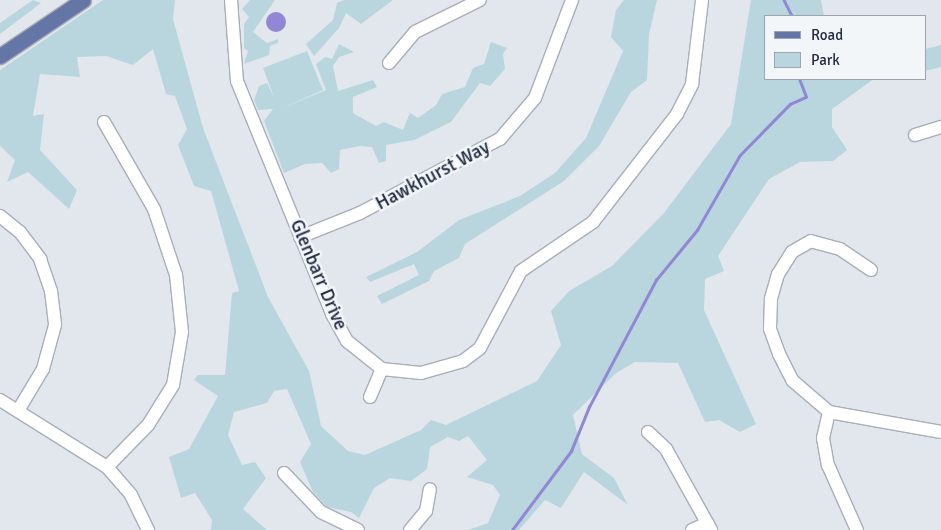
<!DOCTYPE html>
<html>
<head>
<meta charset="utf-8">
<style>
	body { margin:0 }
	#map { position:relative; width:941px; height:530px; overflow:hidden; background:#e2e7ed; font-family:Signika,sans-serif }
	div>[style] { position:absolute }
	.green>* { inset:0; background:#b9d6df }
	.water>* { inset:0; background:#9187d5 }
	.round { border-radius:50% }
	.stream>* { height:2.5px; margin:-1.25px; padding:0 1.25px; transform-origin:1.25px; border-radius:1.25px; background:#9187d5 }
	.roads { filter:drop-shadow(1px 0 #a8aeb9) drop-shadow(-1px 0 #a8aeb9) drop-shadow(0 1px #a8aeb9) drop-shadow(0 -1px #a8aeb9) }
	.minor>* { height:12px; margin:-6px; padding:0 6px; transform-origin:6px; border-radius:6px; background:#fff }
	.major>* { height:15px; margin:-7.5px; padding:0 7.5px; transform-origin:7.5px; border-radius:7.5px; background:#6476a5 }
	span { translate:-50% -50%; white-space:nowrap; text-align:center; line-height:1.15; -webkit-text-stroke:5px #f2f6f9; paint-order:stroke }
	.street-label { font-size:19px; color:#212a3f }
	.legend { position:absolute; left:764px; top:15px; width:162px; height:65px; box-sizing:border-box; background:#f2f6f9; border:1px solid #9ea4af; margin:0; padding:6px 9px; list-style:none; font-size:15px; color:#212a3f }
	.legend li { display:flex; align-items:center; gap:10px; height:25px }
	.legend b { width:25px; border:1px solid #9ea4af }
</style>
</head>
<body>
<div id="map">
	<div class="green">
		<div style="clip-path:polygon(33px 0,41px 3px,0 34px,0 23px)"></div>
		<div style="clip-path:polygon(103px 0,175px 0,173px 19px,203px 128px,268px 297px,309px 371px,321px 426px,348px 451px,365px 455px,421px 430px,431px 420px,446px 425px,537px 381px,561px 345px,551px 311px,569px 291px,612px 266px,664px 213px,731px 124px,751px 0,821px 0,824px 16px,765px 16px,765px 79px,874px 79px,832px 109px,832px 127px,847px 150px,833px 161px,800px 162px,769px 179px,718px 256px,724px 271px,705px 279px,704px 310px,756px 424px,740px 432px,719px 420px,705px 422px,678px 363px,635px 362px,616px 373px,573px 415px,582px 454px,614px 478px,628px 505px,584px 472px,561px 508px,545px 500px,519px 530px,468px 530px,488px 523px,500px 495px,493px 485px,467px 477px,487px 460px,468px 436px,459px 441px,448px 437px,430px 447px,427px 469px,411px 481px,390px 478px,374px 488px,359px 518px,351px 512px,327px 507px,313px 492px,300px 462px,311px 444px,287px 389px,274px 391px,267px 403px,234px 412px,228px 435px,242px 465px,255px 462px,266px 478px,243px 509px,267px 530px,211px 530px,212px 520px,195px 493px,181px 498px,169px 457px,189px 449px,218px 396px,194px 380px,198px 375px,225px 375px,232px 293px,239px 291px,211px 191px,194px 186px,178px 145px,187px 129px,175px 96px,166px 94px,153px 49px,133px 65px,106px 56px,77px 57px,80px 77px,40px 74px,33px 116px,44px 114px,40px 150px,77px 190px,69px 209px,28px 172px,7px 182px,15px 160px,0 146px,0 70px)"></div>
		<div style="clip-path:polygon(250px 0,275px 0,253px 32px,267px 43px,278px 39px,278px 43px,270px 46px,269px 55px,244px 64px,248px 51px,244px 48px,244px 24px,249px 17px,242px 9px)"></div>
		<div style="clip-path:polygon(344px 0,393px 0,361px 24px,346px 13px,339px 28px,314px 56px,306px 44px,333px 20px,337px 3px)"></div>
		<div style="clip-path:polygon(624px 0,657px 0,649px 34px,647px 80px,631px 92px,599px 146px,564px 181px,465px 244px,459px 258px,434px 271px,429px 281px,382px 304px,377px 296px,419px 275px,414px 264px,370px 282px,366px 277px,417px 252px,459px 220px,520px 196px,555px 173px,586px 138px,623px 51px,611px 37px,616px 10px)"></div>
		<div style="clip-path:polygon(491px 42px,507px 48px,503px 54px,505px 69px,490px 86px,480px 83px,451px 122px,414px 140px,386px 145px,386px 161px,379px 163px,372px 147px,360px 146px,340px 150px,339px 169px,331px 173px,322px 163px,305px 164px,284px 173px,264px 121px,273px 109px,258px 110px,254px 100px,259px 86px,267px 83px,274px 97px,263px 68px,307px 51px,323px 90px,280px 109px,326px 90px,316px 64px,325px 57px,332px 59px,339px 44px,354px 52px,339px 57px,333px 66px,338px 91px,373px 80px,377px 87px,353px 97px,353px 113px,376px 126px,384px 122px,403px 130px,410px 113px,418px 118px,436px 105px,442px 94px,465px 87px,473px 68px,484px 64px)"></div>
		<div style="clip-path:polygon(941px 45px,941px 67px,925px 71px,925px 49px)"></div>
	</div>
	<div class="water">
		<div class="round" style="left:266px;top:12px;width:20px;height:20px"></div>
	</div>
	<div class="stream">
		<div style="left:784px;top:0;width:18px;rotate:63deg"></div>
		<div style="left:512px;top:530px;width:99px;rotate:-53.2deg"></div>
		<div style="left:571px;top:451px;width:48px;rotate:-67.8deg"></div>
		<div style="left:589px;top:407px;width:144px;rotate:-62.2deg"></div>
		<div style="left:656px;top:280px;width:65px;rotate:-50.6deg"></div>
		<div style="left:697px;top:230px;width:86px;rotate:-60.2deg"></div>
		<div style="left:740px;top:155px;width:71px;rotate:-45.6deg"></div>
		<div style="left:790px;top:104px;width:17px;rotate:-24deg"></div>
		<div style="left:806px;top:97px;width:19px;rotate:-111deg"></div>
	</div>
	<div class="roads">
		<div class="minor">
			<div style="left:231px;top:0;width:81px;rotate:85.8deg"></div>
			<div style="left:237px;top:81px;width:252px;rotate:67.8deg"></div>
			<div style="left:332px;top:314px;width:31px;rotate:61deg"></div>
			<div style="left:347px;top:341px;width:45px;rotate:38.7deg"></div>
			<div style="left:382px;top:369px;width:39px;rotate:6deg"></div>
			<div style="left:421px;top:373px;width:44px;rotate:-15.9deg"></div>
			<div style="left:463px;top:361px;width:21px;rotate:-37deg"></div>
			<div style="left:480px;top:348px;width:87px;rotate:-62deg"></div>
			<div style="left:521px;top:271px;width:87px;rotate:-34.2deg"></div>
			<div style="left:593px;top:222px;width:137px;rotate:-52.1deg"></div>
			<div style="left:677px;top:114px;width:34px;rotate:-63deg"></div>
			<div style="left:692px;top:84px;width:85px;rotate:-83.2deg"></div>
			<div style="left:389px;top:63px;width:40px;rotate:-50deg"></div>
			<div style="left:415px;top:32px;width:72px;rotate:-26.2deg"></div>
			<div style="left:104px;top:122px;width:100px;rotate:60.1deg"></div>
			<div style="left:154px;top:209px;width:70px;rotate:71.6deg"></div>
			<div style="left:176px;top:275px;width:57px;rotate:84deg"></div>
			<div style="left:182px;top:332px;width:54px;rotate:99.6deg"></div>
			<div style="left:173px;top:385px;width:47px;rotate:122deg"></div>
			<div style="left:148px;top:425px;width:59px;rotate:134.3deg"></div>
			<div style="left:915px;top:135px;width:27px;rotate:-17deg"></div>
			<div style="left:0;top:216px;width:26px;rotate:39deg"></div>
			<div style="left:20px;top:232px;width:34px;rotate:53deg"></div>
			<div style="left:40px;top:259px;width:34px;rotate:71deg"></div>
			<div style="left:51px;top:291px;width:34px;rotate:83deg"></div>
			<div style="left:55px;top:325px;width:46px;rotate:105.3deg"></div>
			<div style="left:43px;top:369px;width:47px;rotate:121deg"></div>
			<div style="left:300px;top:237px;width:65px;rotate:-21.8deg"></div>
			<div style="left:360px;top:213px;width:158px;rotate:-27.9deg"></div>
			<div style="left:500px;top:139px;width:54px;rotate:-49.5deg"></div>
			<div style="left:535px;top:98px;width:105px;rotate:-69.3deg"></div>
			<div style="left:871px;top:270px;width:37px;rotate:-146deg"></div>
			<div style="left:840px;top:249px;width:30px;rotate:-165deg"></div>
			<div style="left:811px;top:241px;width:22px;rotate:150deg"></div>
			<div style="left:792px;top:252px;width:26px;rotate:122deg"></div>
			<div style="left:778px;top:274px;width:26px;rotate:106deg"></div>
			<div style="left:771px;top:299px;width:30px;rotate:92deg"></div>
			<div style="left:770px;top:329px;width:27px;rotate:70deg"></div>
			<div style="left:779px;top:354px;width:30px;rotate:63deg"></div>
			<div style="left:793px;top:381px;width:48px;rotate:40.7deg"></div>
			<div style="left:829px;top:412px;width:114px;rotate:10.1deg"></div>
			<div style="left:370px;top:397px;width:30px;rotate:-67deg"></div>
			<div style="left:0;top:400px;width:126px;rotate:32.1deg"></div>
			<div style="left:107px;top:467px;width:37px;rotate:49deg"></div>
			<div style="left:131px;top:495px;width:39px;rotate:64deg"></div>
			<div style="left:829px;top:412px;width:27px;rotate:103deg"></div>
			<div style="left:823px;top:438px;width:27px;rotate:80deg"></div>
			<div style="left:828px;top:465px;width:71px;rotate:66deg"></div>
			<div style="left:648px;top:432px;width:25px;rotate:43deg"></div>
			<div style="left:666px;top:449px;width:93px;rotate:60.9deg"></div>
			<div style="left:284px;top:473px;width:54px;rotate:46.5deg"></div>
			<div style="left:321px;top:512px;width:41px;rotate:25.9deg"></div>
			<div style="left:410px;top:530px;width:25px;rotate:-50deg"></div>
			<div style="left:426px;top:511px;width:22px;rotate:-80deg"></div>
			<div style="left:692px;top:530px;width:17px;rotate:-24deg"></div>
		</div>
		<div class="major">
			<div style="left:0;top:56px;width:100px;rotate:-34deg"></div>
		</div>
	</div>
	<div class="street-label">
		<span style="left:433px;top:176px;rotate:-28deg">Hawkhurst Way</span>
		<span style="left:318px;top:275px;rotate:67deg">Glenbarr Drive</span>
	</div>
	<ul class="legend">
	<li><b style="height:6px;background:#6476a5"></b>Road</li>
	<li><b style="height:14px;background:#b9d6df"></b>Park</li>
	</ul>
</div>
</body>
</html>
